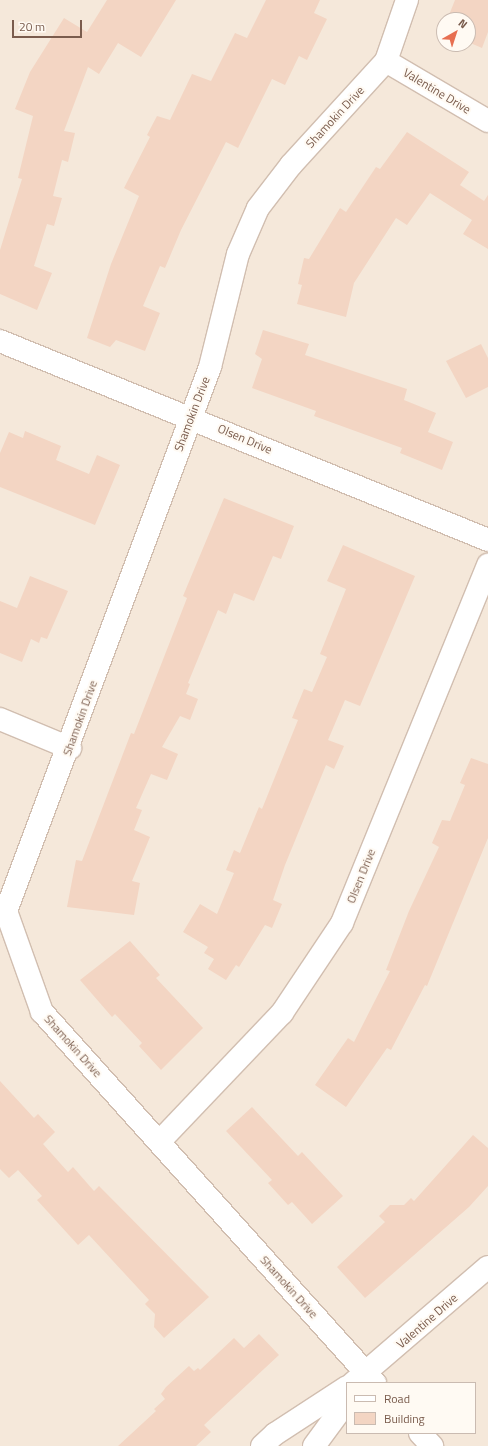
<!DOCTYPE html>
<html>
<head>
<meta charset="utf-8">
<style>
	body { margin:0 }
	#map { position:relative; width:488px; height:1446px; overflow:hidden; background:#fdf6ec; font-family:"Titillium Web",sans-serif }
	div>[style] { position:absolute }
	.residential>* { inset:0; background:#f5e8da }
	.building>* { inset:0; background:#f3d5c3 }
	.roads { filter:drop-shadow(1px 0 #d1beb0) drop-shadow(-1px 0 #d1beb0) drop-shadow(0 1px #d1beb0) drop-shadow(0 -1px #d1beb0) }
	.minor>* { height:22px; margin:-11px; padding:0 11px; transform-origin:11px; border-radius:11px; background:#fff }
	span { translate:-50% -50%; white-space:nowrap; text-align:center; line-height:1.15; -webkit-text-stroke:4px #fffaf3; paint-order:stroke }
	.street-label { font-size:12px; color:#7a5c4d }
	.legend { position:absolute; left:346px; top:1382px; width:130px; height:52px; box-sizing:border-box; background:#fffaf3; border:1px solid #cabbb1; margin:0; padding:5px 7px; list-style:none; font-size:12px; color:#7a5c4d }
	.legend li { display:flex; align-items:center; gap:8px; height:20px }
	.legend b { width:20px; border:1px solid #cabbb1 }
	.north { position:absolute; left:436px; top:12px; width:40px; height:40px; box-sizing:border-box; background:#fffaf3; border:1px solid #cabbb1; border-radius:50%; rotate:39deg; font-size:11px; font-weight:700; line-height:16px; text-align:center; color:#7a5c4d }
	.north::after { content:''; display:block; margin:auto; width:14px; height:18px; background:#e76f51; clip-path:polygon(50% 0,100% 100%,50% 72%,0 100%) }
	.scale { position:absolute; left:12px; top:20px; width:70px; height:18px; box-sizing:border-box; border:2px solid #7a5c4d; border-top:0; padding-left:5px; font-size:12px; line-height:14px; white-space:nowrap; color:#7a5c4d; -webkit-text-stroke:3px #fffaf3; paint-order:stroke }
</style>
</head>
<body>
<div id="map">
	<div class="residential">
		<div style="clip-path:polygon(evenodd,0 0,488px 0,488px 1446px,0 1446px,0 0,444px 20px,468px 20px,468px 44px,444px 44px,444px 20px,0 0,347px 1383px,475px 1383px,475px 1433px,347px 1433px,347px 1383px)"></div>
	</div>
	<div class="building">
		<div style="clip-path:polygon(107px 0,176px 0,141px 57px,118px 43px,99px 74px,88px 67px,64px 131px,75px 133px,68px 162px,62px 160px,53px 196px,62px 198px,54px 226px,47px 224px,34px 266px,52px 273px,37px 310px,0 294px,0 250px,22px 179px,18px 178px,33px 116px,15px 109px,30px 72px,64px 18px,87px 32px)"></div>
		<div style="clip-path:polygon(266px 0,320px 0,314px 13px,327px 19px,307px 60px,299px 56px,285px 85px,272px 79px,238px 148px,226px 142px,181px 230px,165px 268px,160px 266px,143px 306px,160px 313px,145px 351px,116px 340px,110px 347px,87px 338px,111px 264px,139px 196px,124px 188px,150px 137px,147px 135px,157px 116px,170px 120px,192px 74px,211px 81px,235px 33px,247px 38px)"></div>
		<div style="clip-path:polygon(455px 0,488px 0,488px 32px,482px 48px,468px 42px,468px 20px,447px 20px)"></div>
		<div style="clip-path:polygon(407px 132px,469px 172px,460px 185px,484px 201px,488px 195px,488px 249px,463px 234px,472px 220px,430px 193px,407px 225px,396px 218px,354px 283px,346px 317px,297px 304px,302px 285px,298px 284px,304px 258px,309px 259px,340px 208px,346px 212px,376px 167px,380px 169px)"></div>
		<div style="clip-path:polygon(263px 330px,309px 344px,305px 355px,407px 389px,404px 400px,436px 413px,428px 432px,453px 442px,442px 470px,400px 453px,402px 448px,314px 416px,316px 411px,252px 388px,262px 359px,255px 354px)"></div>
		<div style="clip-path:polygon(481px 344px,488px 358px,488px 387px,466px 398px,446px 361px)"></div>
		<div style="clip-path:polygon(25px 431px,61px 446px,56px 460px,89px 474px,97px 455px,120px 465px,95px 525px,0 487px,0 453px,9px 432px,23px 438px)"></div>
		<div style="clip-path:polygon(224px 498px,294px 526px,281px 559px,273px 556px,254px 601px,234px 593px,226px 614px,218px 610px,188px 683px,190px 684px,186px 694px,198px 699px,190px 720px,180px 716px,162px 747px,178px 754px,167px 780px,151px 774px,136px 808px,142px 810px,134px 830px,150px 837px,132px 881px,140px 883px,134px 915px,67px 907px,76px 860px,82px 861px,131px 733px,134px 734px,187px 598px,183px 596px)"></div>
		<div style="clip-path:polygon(343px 545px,415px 576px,360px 706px,345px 700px,328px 740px,344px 746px,334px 769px,326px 765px,285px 865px,273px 900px,282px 904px,272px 928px,265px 925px,239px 967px,236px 965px,226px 980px,208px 969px,214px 959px,204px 953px,208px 947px,183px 932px,200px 904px,217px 914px,234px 873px,226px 870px,234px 850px,240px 853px,259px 807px,262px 809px,298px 720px,292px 718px,304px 689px,312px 692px,327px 657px,320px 654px,346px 589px,327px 581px)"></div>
		<div style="clip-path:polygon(30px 576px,68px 591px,47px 639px,41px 637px,39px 643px,31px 639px,22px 662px,0 653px,0 601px,17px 608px)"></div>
		<div style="clip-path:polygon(471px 758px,488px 764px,488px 838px,427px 986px,425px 985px,391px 1050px,387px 1048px,346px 1107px,315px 1085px,348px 1038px,354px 1042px,390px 971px,386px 970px,409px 911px,439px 847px,432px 843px,442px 820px,450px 821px,465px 785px,460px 783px)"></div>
		<div style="clip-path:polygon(130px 941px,160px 975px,156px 978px,203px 1028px,161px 1070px,139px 1046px,142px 1043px,115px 1014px,112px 1017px,80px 980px)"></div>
		<div style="clip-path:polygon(0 1081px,34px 1118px,38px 1114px,55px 1132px,43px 1144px,68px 1172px,73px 1167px,94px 1191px,99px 1186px,209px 1297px,164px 1338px,154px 1327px,155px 1314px,145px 1304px,149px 1300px,89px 1235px,78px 1245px,37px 1200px,42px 1196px,18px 1170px,9px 1178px,0 1169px)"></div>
		<div style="clip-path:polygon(252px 1107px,298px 1156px,302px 1152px,343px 1196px,312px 1224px,292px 1202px,288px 1205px,268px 1183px,272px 1180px,226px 1131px)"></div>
		<div style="clip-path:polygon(473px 1135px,488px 1148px,488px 1186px,469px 1207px,365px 1298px,337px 1267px,385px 1222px,379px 1216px,390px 1205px,404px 1205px,411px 1198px,414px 1201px)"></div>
		<div style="clip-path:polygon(259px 1334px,279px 1355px,204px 1425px,211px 1432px,196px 1446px,118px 1446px,156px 1411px,154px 1409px,165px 1399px,161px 1394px,166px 1387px,189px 1366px,194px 1371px,198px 1368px,200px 1370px,234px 1338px,244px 1348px)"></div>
	</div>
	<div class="roads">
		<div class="minor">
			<div style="left:386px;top:61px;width:118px;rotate:30.5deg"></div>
			<div style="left:0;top:341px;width:527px;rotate:22.18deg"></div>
			<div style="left:0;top:719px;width:76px;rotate:22.5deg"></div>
			<div style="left:160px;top:1141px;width:177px;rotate:-46.4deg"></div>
			<div style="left:282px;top:1013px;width:108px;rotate:-56.3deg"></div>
			<div style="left:342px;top:923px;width:387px;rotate:-67.8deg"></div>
			<div style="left:353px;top:1383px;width:178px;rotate:-40.7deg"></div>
			<div style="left:375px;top:1383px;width:499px;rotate:-131.9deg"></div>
			<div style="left:42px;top:1012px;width:107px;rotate:-109.6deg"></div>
			<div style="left:6px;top:911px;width:581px;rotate:-69.44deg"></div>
			<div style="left:210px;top:367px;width:116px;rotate:-76.1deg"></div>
			<div style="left:238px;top:254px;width:50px;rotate:-66.5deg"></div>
			<div style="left:258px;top:208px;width:54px;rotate:-52.5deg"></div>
			<div style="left:291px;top:165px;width:141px;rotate:-47.6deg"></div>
			<div style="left:386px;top:61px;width:65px;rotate:-71deg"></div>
			<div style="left:420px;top:1433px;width:18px;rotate:47deg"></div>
			<div style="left:262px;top:1446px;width:18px;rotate:-43deg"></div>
			<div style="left:275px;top:1434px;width:86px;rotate:-33.1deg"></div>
			<div style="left:314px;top:1446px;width:56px;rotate:-53.7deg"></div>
		</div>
	</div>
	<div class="street-label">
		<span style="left:437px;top:91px;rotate:31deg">Valentine Drive</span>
		<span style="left:335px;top:117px;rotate:-47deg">Shamokin Drive</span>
		<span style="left:192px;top:414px;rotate:-69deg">Shamokin Drive</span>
		<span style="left:245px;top:439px;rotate:23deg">Olsen Drive</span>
		<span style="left:80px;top:718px;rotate:-70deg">Shamokin Drive</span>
		<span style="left:361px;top:876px;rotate:-68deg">Olsen Drive</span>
		<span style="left:73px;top:1046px;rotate:48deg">Shamokin Drive</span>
		<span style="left:289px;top:1287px;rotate:48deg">Shamokin Drive</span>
		<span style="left:427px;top:1321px;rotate:-41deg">Valentine Drive</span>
	</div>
	<ul class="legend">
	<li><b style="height:5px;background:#fff"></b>Road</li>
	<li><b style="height:11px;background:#f3d5c3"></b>Building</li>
	</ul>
	<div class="north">N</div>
	<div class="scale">20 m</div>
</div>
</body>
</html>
